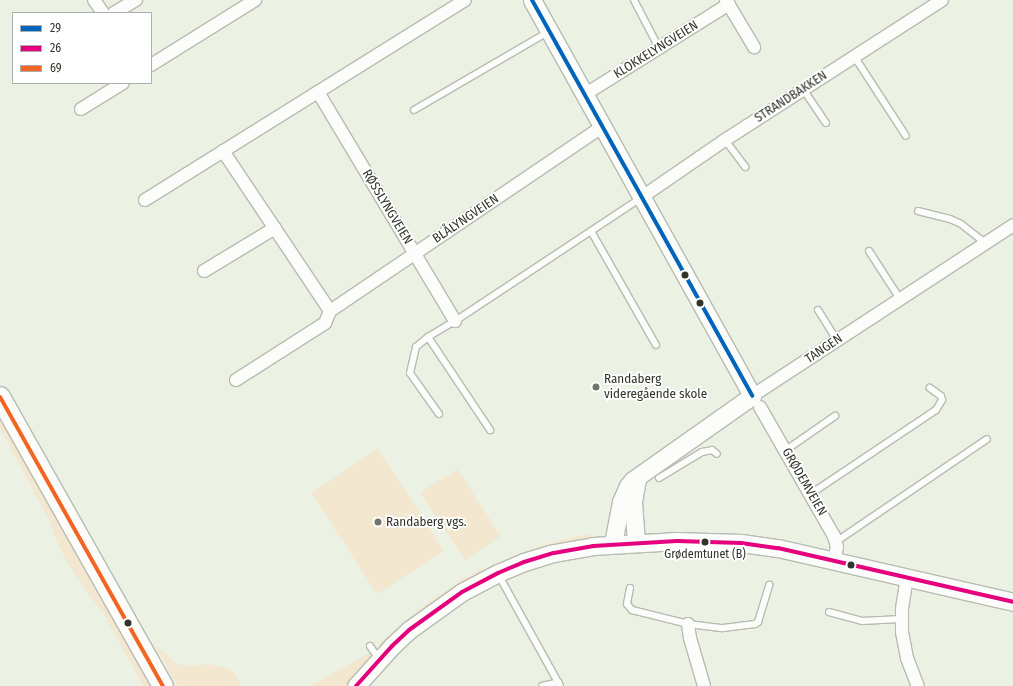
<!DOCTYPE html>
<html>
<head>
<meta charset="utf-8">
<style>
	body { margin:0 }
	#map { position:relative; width:1013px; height:686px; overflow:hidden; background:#ebf1e3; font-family:"Fira Sans Condensed",sans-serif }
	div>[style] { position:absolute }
	.green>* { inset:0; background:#f3e7d0 }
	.roads { filter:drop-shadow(1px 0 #b7bcb0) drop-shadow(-1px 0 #b7bcb0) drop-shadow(0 1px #b7bcb0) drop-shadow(0 -1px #b7bcb0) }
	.service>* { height:6px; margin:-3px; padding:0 3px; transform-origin:3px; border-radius:3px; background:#fcfdfb }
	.minor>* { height:12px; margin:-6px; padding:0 6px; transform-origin:6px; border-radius:6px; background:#fcfdfb }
	.secondary>* { height:17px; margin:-8.5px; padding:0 8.5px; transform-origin:8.5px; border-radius:8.5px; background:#fcfdfb }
	.trunk>* { height:20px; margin:-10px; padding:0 10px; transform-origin:10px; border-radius:10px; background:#fcfdfb }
	.bus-1>* { height:4px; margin:-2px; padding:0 2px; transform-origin:2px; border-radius:2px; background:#0065bd }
	.bus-2>* { height:4px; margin:-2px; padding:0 2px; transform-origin:2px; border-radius:2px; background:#e5007d }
	.bus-3>* { height:4px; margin:-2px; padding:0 2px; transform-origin:2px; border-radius:2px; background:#f26522 }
	.dots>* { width:11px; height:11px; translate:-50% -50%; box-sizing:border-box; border:2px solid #fff; border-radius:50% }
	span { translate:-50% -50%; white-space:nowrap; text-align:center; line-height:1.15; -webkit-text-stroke:3.5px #fff; paint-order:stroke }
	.bus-label { font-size:12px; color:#30342a }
	.street-label { font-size:13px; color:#30342a }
	.poi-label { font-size:13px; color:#30342a }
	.left { translate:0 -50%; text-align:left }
	.legend { position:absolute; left:12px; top:12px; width:140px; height:72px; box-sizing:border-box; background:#fff; border:1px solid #acaeaa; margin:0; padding:5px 7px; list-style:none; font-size:12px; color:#30342a }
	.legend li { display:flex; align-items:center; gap:8px; height:20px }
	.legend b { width:20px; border:1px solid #acaeaa }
</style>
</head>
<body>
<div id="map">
	<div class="green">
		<div style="clip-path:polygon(0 410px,135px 650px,134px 656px,151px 686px,143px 686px,107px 620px,66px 560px,54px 535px,49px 520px,0 428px)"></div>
		<div style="clip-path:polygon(378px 449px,444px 551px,377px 594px,311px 493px)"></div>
		<div style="clip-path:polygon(457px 469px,501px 536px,465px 560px,420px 493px)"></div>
		<div style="clip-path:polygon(592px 534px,593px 537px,589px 539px,568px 543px,381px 646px,379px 645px,379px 643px,423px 606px,461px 580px,482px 569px,533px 548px,573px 537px)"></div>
		<div style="clip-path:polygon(153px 643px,176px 663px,186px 666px,209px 664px,226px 668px,233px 672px,242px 686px,178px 686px)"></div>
		<div style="clip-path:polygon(369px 653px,371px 656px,369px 660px,347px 686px,310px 686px)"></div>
	</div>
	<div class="roads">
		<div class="service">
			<div style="left:634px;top:0;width:54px;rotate:62.5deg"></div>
			<div style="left:854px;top:56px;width:95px;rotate:57deg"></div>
			<div style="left:803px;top:89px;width:41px;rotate:55.9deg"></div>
			<div style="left:414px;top:110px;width:155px;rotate:-30.2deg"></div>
			<div style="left:725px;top:140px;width:34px;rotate:53deg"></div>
			<div style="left:918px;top:211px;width:33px;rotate:14deg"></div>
			<div style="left:950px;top:219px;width:12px;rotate:24deg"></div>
			<div style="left:961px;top:224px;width:31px;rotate:38deg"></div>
			<div style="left:591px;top:231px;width:131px;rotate:60.3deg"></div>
			<div style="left:869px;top:251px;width:57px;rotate:57.1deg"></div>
			<div style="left:818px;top:310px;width:36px;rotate:58deg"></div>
			<div style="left:428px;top:337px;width:112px;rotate:56.3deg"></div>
			<div style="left:439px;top:414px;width:50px;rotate:-125.3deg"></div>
			<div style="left:410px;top:373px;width:27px;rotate:-77deg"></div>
			<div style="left:416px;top:347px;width:16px;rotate:-40deg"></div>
			<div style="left:428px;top:337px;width:31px;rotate:-31deg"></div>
			<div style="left:455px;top:321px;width:223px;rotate:-33.5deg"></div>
			<div style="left:786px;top:450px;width:60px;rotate:-34.8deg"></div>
			<div style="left:659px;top:478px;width:50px;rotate:-31.2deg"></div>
			<div style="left:702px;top:452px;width:10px;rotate:-11deg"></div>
			<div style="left:712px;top:450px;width:6px;rotate:39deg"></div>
			<div style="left:812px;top:493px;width:149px;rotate:-33.8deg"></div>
			<div style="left:936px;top:410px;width:12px;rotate:-59deg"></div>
			<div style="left:942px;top:400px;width:4px;rotate:-104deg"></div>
			<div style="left:941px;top:396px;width:14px;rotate:-144deg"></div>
			<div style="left:837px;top:541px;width:181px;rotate:-34.2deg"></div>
			<div style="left:498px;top:574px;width:128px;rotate:61deg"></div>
			<div style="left:630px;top:588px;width:16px;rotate:101deg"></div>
			<div style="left:627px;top:604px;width:8px;rotate:50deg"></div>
			<div style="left:632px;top:610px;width:58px;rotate:14deg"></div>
			<div style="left:688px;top:624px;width:35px;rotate:7deg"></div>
			<div style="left:723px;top:628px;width:32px;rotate:-7deg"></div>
			<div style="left:755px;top:624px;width:4px;rotate:-34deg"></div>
			<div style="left:758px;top:622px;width:39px;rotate:-73deg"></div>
			<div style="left:829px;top:612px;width:34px;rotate:15deg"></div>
			<div style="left:862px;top:621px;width:39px;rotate:-3deg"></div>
			<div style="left:370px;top:646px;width:14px;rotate:56deg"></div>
			<div style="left:542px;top:686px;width:17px;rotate:-13deg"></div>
		</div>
		<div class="minor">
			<div style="left:94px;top:0;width:16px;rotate:55deg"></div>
			<div style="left:726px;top:0;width:55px;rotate:59.2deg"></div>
			<div style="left:114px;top:13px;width:26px;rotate:-31deg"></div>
			<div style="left:151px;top:65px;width:123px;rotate:-32deg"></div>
			<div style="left:318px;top:92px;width:267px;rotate:59.1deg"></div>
			<div style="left:584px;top:95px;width:171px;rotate:-32.1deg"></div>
			<div style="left:81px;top:109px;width:49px;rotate:-31.8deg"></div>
			<div style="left:223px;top:151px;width:192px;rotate:56.2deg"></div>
			<div style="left:642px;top:197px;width:101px;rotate:-34.5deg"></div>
			<div style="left:725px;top:140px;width:258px;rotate:-32.8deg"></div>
			<div style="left:145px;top:200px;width:377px;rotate:-32deg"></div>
			<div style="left:204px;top:271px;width:83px;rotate:-31.2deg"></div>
			<div style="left:236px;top:380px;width:106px;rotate:-32.6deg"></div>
			<div style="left:325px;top:323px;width:13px;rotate:-67deg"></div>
			<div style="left:330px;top:311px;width:328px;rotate:-34.1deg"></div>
			<div style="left:752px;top:396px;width:312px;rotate:-33.2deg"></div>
			<div style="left:760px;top:407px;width:149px;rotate:60.2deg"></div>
			<div style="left:834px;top:536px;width:11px;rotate:75deg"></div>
			<div style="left:837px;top:547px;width:14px;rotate:102deg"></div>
			<div style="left:907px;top:577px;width:33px;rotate:99deg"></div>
			<div style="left:902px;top:610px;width:22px;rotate:90deg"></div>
			<div style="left:902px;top:632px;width:26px;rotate:79deg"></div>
			<div style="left:907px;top:658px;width:30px;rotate:69deg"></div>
			<div style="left:688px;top:624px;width:14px;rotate:82deg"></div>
			<div style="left:690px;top:638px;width:50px;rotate:73.7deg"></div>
		</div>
		<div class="secondary">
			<div style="left:532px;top:0;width:453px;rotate:60.9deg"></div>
			<div style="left:752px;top:396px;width:146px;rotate:144.8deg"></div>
			<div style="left:633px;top:480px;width:8px;rotate:130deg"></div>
			<div style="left:628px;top:486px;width:17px;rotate:114deg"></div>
			<div style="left:621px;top:502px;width:42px;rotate:101deg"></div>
			<div style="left:636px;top:542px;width:40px;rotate:-94.3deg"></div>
			<div style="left:633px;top:502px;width:23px;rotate:-80deg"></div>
			<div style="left:356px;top:686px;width:54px;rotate:-48deg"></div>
			<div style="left:392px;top:646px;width:23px;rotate:-43deg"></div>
			<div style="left:409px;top:630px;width:65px;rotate:-35.6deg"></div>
			<div style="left:462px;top:592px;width:41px;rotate:-27.8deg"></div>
			<div style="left:498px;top:573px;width:28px;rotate:-23deg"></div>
			<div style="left:524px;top:562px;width:31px;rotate:-17deg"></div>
			<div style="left:554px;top:553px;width:40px;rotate:-10deg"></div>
			<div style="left:593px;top:546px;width:84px;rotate:-3.4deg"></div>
			<div style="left:677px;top:541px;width:64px;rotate:1.8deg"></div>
			<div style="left:741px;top:543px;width:37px;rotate:8deg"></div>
			<div style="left:778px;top:548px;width:241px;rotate:12.9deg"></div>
		</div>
		<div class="trunk">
			<div style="left:0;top:397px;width:332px;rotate:60.6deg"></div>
		</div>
	</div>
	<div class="bus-1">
		<div style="left:532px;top:0;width:453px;rotate:60.9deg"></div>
	</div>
	<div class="bus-2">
		<div style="left:356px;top:686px;width:54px;rotate:-48deg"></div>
		<div style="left:392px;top:646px;width:23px;rotate:-43deg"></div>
		<div style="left:409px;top:630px;width:65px;rotate:-35.6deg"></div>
		<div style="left:462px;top:592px;width:41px;rotate:-27.8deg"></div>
		<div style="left:498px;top:573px;width:28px;rotate:-23deg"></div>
		<div style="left:524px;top:562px;width:31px;rotate:-17deg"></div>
		<div style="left:554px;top:553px;width:40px;rotate:-10deg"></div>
		<div style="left:593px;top:546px;width:84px;rotate:-3.4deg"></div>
		<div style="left:677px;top:541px;width:64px;rotate:1.8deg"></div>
		<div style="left:741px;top:543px;width:37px;rotate:8deg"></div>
		<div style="left:778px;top:548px;width:241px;rotate:12.9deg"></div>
	</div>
	<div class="bus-3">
		<div style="left:0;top:397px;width:332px;rotate:60.6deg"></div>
	</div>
	<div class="dots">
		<div style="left:685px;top:275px;background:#30342a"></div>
		<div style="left:700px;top:303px;background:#30342a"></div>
		<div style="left:596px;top:387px;background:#71766b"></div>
		<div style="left:378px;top:522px;background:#71766b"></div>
		<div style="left:705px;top:542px;background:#30342a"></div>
		<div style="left:851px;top:565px;background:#30342a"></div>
		<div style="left:128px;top:623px;background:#30342a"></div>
	</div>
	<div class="bus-label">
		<span style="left:705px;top:555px">Grødemtunet (B)</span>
	</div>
	<div class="street-label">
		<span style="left:656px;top:50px;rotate:-32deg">KLOKKELYNGVEIEN</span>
		<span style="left:791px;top:97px;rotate:-33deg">STRANDBAKKEN</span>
		<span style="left:387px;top:207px;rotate:59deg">RØSSLYNGVEIEN</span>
		<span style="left:466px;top:219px;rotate:-34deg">BLÅLYNGVEIEN</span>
		<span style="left:824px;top:349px;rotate:-34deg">TANGEN</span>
		<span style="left:804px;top:482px;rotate:60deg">GRØDEMVEIEN</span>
	</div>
	<div class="poi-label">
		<span class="left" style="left:604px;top:387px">Randaberg<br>videregående skole</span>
		<span class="left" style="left:386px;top:522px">Randaberg vgs.</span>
	</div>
	<ul class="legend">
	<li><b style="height:5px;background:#0065bd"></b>29</li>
	<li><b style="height:5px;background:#e5007d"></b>26</li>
	<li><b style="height:5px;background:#f26522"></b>69</li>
	</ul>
</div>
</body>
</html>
